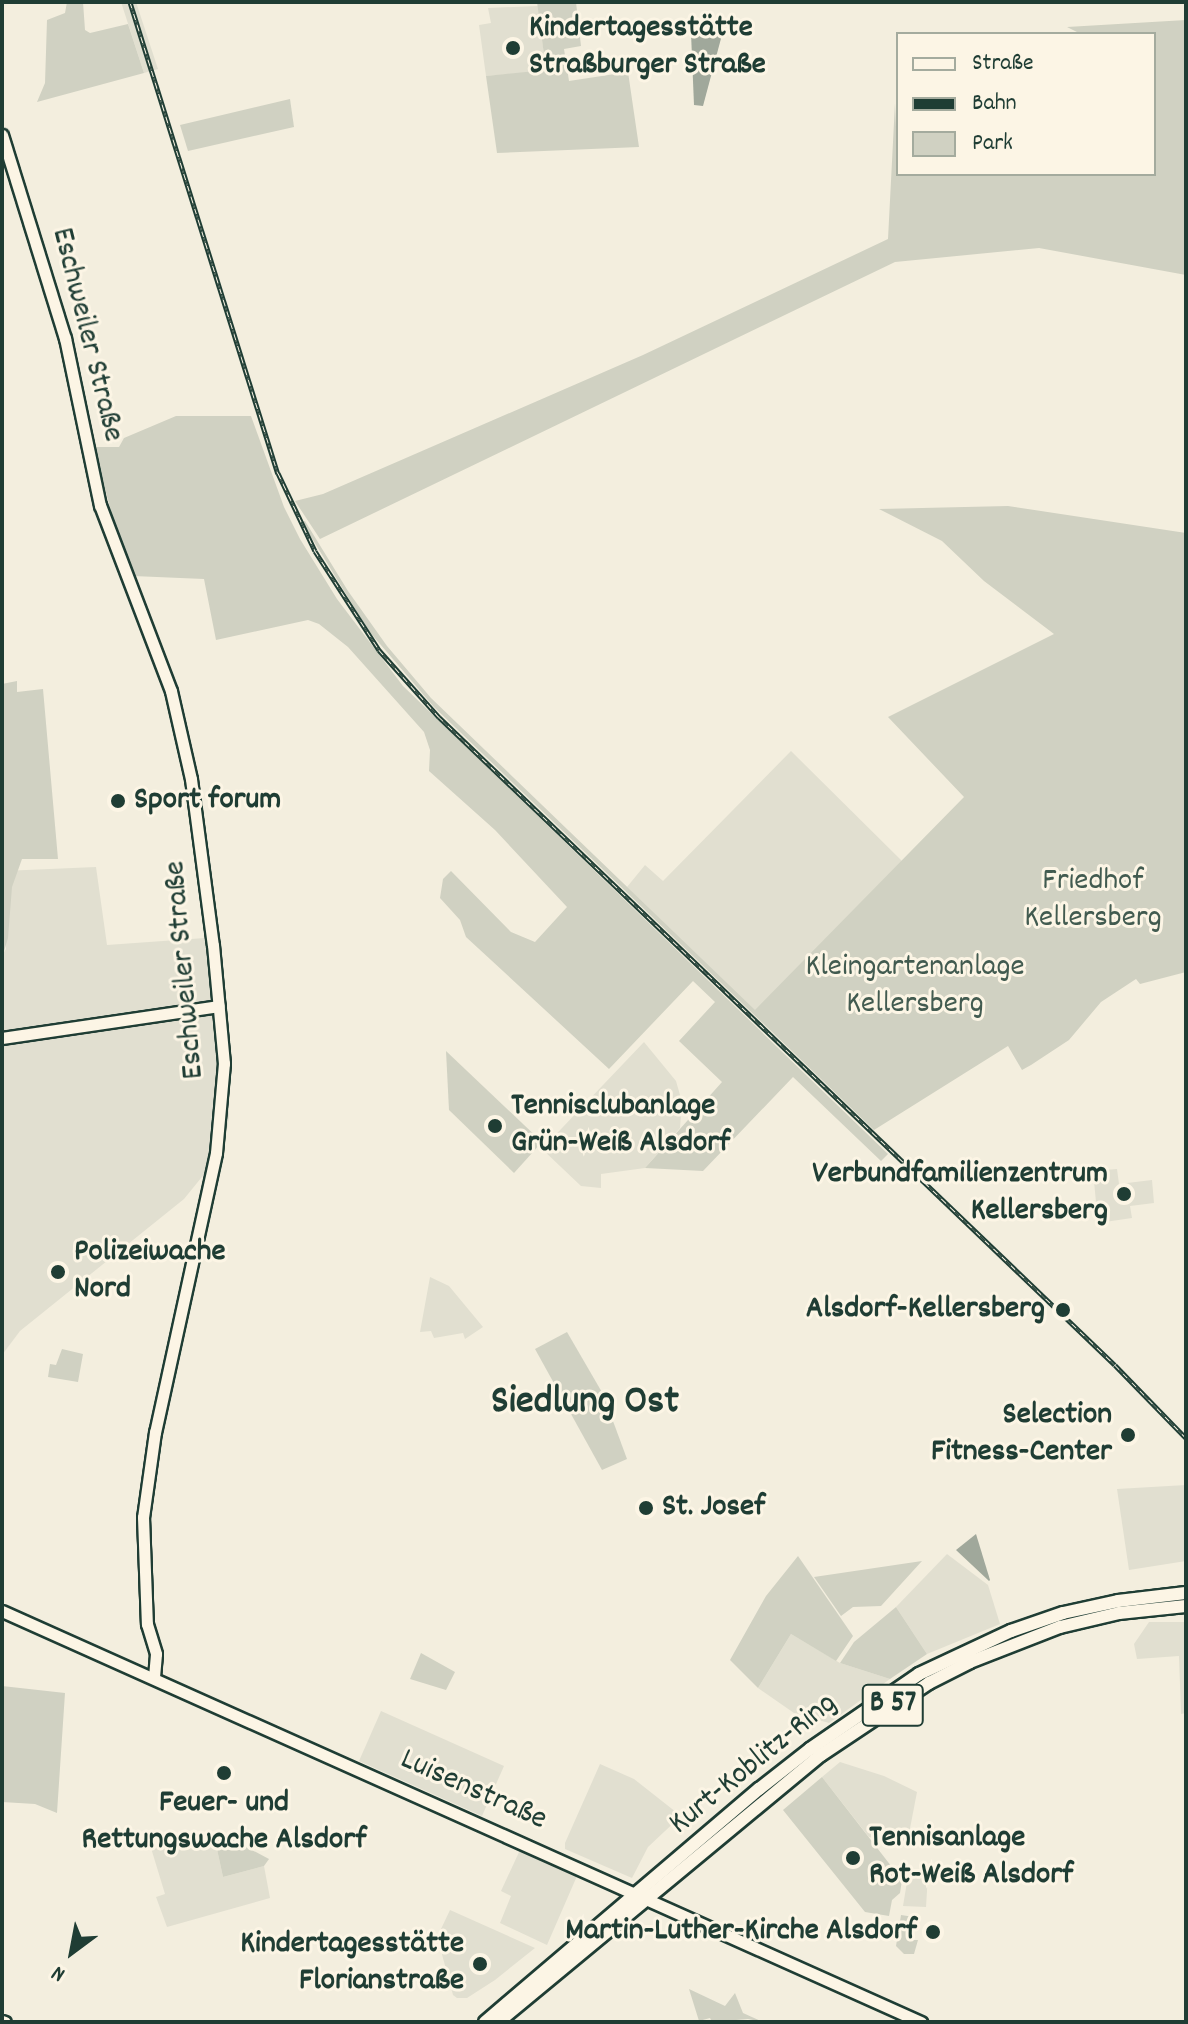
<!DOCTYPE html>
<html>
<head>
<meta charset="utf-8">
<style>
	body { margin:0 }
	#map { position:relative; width:1188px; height:2024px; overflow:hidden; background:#f3eede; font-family:Dekko,sans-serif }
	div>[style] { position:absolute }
	.built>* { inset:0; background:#e1dfd0 }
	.green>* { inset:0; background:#d0d1c2 }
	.water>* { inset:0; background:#a0a89b }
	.roads { filter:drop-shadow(2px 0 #1f3d34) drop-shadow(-2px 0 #1f3d34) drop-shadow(0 2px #1f3d34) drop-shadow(0 -2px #1f3d34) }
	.secondary>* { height:11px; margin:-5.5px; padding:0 5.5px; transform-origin:5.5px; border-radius:5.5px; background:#fcf5e5 }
	.primary>* { height:12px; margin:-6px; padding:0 6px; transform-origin:6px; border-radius:6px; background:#fcf5e5 }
	.rail>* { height:5px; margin-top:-2.5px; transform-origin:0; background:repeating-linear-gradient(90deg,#fcf5e5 0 6px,#1f3d34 0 12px); box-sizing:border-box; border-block:2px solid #1f3d34 }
	.dots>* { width:22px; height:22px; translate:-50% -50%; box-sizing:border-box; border:4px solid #fcf5e5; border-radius:50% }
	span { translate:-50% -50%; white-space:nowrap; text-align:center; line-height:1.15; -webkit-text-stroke:6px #fcf5e5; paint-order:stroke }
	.shield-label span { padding:2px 6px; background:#fcf5e5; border:2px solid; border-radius:6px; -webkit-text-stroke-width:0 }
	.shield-label { font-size:30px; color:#1f3d34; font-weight:700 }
	.poi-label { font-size:32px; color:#1f3d34; font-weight:700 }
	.left { translate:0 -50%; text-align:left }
	.right { translate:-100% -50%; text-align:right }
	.street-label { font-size:32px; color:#1f3d34 }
	.park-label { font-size:32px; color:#425b50 }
	.district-label { font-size:40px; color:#1f3d34; font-weight:700 }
	.frame { position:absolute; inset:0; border:4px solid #1f3d34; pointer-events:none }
	.legend { position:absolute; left:896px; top:32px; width:260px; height:144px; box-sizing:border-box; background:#fcf5e5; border:2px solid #a4ab9e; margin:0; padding:10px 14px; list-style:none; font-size:24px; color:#1f3d34 }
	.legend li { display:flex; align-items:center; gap:16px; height:40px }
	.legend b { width:40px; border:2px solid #a4ab9e }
	.north { position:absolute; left:32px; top:1912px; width:80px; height:80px; -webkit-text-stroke:6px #fcf5e5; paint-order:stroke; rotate:212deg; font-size:22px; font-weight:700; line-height:32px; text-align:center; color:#1f3d34 }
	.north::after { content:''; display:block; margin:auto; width:28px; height:36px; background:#1f3d34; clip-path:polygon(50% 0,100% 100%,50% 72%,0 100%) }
</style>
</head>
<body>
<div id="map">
	<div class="built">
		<div style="clip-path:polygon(121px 2px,136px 2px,158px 69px,144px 73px)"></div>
		<div style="clip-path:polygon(538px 6px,546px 71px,486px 76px,479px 25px,491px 23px,488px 8px)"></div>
		<div style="clip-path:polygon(791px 751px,902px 861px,755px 1011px,627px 887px,645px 865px,663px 881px)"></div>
		<div style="clip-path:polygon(96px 867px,107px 945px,219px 937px,227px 1008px,229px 1118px,223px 1151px,184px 1199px,20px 1331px,2px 1355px,2px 955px,6px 949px,3px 871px)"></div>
		<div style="clip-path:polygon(644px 1042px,676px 1081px,682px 1102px,680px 1128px,645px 1168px,601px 1174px,601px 1188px,581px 1186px,542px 1149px)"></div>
		<div style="clip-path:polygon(1117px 1169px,1119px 1184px,1152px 1180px,1154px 1203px,1130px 1206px,1132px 1218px,1098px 1223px,1093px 1171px)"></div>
		<div style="clip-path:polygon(430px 1277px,449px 1286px,483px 1327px,465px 1339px,463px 1333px,434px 1338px,431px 1331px,420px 1332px)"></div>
		<div style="clip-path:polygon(1186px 1485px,1186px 1561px,1129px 1570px,1117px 1489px)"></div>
		<div style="clip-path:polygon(947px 1554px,988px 1585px,1000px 1624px,927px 1654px,896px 1607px)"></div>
		<div style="clip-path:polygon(1149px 1622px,1186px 1622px,1186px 1713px,1181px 1714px,1179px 1656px,1137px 1659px,1134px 1644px)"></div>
		<div style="clip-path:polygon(791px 1634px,840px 1663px,890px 1679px,829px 1723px,794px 1713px,758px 1688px)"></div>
		<div style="clip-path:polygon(381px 1711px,504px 1766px,482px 1816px,359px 1761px)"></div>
		<div style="clip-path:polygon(840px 1762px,884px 1776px,917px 1792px,907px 1844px,869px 1837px,822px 1777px)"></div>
		<div style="clip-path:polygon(600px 1764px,634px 1779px,681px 1816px,648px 1847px,632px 1878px,565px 1849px,565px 1843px)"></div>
		<div style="clip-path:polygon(215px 1840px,223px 1877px,264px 1866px,270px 1898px,167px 1927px,156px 1897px,165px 1894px,151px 1848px)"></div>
		<div style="clip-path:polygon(520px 1850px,577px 1876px,547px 1945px,500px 1923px,511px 1896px,501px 1891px)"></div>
		<div style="clip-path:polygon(909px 1870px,928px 1874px,926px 1907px,903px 1906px)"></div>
		<div style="clip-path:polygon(450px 1910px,535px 1948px,495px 1980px,467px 1998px,457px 1998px,453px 1995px,440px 1947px,444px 1937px,441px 1929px)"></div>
	</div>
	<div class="green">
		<div style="clip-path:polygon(67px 2px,83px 2px,85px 30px,90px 33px,128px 24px,144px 73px,37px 102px,45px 83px,47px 20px,65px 13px)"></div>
		<div style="clip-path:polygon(537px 2px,576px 2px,581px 46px,564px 49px,569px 81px,628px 72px,639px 147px,497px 153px,486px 76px,546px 70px)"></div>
		<div style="clip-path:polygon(1186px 20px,1186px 275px,1039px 248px,895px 262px,320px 539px,295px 501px,323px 494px,643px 355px,888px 239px,895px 103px,898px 174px,1154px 174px,1154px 34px,1081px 34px,1067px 27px)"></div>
		<div style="clip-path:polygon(290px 99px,294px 127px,188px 151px,180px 125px)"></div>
		<div style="clip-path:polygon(176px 416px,251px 416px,284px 507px,300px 539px,337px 599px,403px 686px,888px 1154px,881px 1161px,793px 1077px,703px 1171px,645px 1168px,722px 1082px,679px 1041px,715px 1002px,693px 981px,609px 1069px,466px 937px,460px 920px,440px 898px,443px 879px,451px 871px,511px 932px,535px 942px,567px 907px,495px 830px,429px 771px,430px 750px,424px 732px,348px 647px,319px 624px,308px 620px,216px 640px,204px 579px,133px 576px,120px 545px,94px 447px,119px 447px,124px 438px)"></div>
		<div style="clip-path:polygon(1008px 506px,1186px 533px,1186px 972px,1140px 984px,1136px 979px,1101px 1002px,1069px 1040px,1031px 1065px,1022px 1070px,1008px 1046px,874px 1130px,434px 707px,368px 630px,302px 522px,305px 521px,348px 591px,387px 646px,431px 698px,755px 1010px,964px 797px,888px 717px,1054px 634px,984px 581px,942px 541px,879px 509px)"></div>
		<div style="clip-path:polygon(17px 681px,17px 692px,43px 689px,58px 859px,22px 859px,12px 887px,8px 938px,2px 958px,2px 684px)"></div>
		<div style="clip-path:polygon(446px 1051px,542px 1142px,514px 1173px,449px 1110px)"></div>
		<div style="clip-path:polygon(567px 1332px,603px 1394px,627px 1459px,602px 1470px,535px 1349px)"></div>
		<div style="clip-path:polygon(62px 1349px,83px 1354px,78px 1382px,48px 1377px,50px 1364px,56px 1365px)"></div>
		<div style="clip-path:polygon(798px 1556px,853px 1636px,836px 1661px,791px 1634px,758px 1688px,730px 1660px,766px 1596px)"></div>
		<div style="clip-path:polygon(922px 1561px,881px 1606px,853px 1607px,841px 1616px,814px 1577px)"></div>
		<div style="clip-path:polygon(896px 1607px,927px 1654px,890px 1679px,840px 1663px,854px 1642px)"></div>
		<div style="clip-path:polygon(421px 1653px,455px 1672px,446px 1690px,410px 1679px)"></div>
		<div style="clip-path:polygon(2px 1686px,65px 1693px,57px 1813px,35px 1804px,2px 1802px)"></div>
		<div style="clip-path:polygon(822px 1777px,902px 1880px,900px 1893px,892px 1900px,889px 1916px,865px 1912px,783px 1810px)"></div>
		<div style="clip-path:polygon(215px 1840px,233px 1840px,269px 1859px,264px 1866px,223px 1877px)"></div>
		<div style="clip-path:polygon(901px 1915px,914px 1917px,916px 1923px,910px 1924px,913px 1940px,918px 1940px,914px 1954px,904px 1954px,896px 1946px)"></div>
		<div style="clip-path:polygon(689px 1989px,725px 2006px,735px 1993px,743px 2013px,763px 2022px,748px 2019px,712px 2022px,710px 2018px,699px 2021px)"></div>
	</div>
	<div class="water">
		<div style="clip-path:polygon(723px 31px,703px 106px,694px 105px,691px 33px)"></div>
		<div style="clip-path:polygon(976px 1534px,990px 1580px,989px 1581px,956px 1550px)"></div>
	</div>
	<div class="roads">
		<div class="secondary">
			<div style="left:2px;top:135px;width:213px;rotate:72.8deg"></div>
			<div style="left:65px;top:338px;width:171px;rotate:78.2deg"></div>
			<div style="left:100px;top:505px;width:199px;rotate:69.1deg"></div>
			<div style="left:171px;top:691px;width:90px;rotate:77.2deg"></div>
			<div style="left:191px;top:779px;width:167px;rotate:82.5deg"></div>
			<div style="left:213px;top:945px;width:119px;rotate:84.7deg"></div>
			<div style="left:224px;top:1063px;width:90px;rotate:95.1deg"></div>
			<div style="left:216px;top:1153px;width:286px;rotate:102.3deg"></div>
			<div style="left:155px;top:1432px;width:86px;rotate:98deg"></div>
			<div style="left:143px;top:1517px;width:107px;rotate:87.9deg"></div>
			<div style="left:147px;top:1624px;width:31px;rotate:73deg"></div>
			<div style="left:156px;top:1654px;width:23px;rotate:95deg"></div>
			<div style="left:2px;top:1038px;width:219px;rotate:-8.4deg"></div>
			<div style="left:2px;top:1611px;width:1007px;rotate:24.1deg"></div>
			<div style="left:2px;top:2021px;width:3px;rotate:18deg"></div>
		</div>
		<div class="primary">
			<div style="left:485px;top:2022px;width:360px;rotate:-40.4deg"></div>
			<div style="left:759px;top:1789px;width:65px;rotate:-38.1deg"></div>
			<div style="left:810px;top:1749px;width:132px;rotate:-34.5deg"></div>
			<div style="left:919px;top:1674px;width:102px;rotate:-25.1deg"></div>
			<div style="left:1011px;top:1631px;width:55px;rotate:-19.1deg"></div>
			<div style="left:1063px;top:1613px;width:56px;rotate:-12.3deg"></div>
			<div style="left:1118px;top:1601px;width:68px;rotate:-6.7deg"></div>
			<div style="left:498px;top:2022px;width:419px;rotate:-39.6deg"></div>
			<div style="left:821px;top:1755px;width:130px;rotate:-33.7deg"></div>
			<div style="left:929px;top:1683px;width:46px;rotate:-27.1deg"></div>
			<div style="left:970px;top:1662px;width:97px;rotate:-21.3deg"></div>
			<div style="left:1060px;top:1627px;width:61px;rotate:-13.3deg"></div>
			<div style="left:1119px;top:1613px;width:67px;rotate:-6deg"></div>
		</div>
	</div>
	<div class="rail">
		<div style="left:130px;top:2px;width:494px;rotate:72.6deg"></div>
		<div style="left:278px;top:473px;width:86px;rotate:64.6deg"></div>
		<div style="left:315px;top:551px;width:118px;rotate:57.1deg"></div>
		<div style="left:379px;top:650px;width:90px;rotate:48.2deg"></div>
		<div style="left:439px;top:717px;width:936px;rotate:43.79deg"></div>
		<div style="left:1115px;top:1365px;width:102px;rotate:45.8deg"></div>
	</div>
	<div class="dots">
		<div style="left:513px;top:48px;background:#1f3d34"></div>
		<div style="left:118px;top:801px;background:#1f3d34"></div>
		<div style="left:495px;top:1126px;background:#1f3d34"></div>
		<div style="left:1124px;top:1194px;background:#1f3d34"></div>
		<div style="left:58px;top:1272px;background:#1f3d34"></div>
		<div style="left:1063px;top:1310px;background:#1f3d34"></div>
		<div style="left:1128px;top:1435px;background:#1f3d34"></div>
		<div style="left:646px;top:1508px;background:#1f3d34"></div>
		<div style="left:224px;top:1773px;background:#1f3d34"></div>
		<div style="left:853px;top:1858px;background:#1f3d34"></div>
		<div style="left:933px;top:1932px;background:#1f3d34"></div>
		<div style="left:480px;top:1964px;background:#1f3d34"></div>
	</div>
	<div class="shield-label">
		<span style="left:893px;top:1705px">B 57</span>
	</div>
	<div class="poi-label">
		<span class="left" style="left:529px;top:48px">Kindertagesstätte<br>Straßburger Straße</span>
		<span class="left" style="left:134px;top:801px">Sport forum</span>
		<span class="left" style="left:511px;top:1126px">Tennisclubanlage<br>Grün-Weiß Alsdorf</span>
		<span class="right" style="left:1108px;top:1194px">Verbundfamilienzentrum<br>Kellersberg</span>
		<span class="left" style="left:74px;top:1272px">Polizeiwache<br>Nord</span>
		<span class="right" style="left:1045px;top:1310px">Alsdorf-Kellersberg</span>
		<span class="right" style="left:1112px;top:1435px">Selection<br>Fitness-Center</span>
		<span class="left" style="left:662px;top:1508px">St. Josef</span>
		<span style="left:224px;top:1823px">Feuer- und<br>Rettungswache Alsdorf</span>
		<span class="left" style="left:869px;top:1858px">Tennisanlage<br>Rot-Weiß Alsdorf</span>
		<span class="right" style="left:917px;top:1932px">Martin-Luther-Kirche Alsdorf</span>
		<span class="right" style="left:464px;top:1964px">Kindertagesstätte<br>Florianstraße</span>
	</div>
	<div class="street-label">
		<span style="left:86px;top:335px;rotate:76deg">Eschweiler Straße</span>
		<span style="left:186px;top:970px;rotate:-95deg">Eschweiler Straße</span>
		<span style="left:754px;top:1765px;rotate:-39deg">Kurt-Koblitz-Ring</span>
		<span style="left:473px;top:1791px;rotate:24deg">Luisenstraße</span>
	</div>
	<div class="park-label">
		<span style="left:1093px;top:901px">Friedhof<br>Kellersberg</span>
		<span style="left:915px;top:987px">Kleingartenanlage<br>Kellersberg</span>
	</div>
	<div class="district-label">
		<span style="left:585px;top:1404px">Siedlung Ost</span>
	</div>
	<div class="frame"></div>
	<ul class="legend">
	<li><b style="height:10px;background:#fcf5e5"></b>Straße</li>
	<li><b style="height:10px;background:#1f3d34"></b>Bahn</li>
	<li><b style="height:22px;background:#d0d1c2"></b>Park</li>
	</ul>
	<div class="north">N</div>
</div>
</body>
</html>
